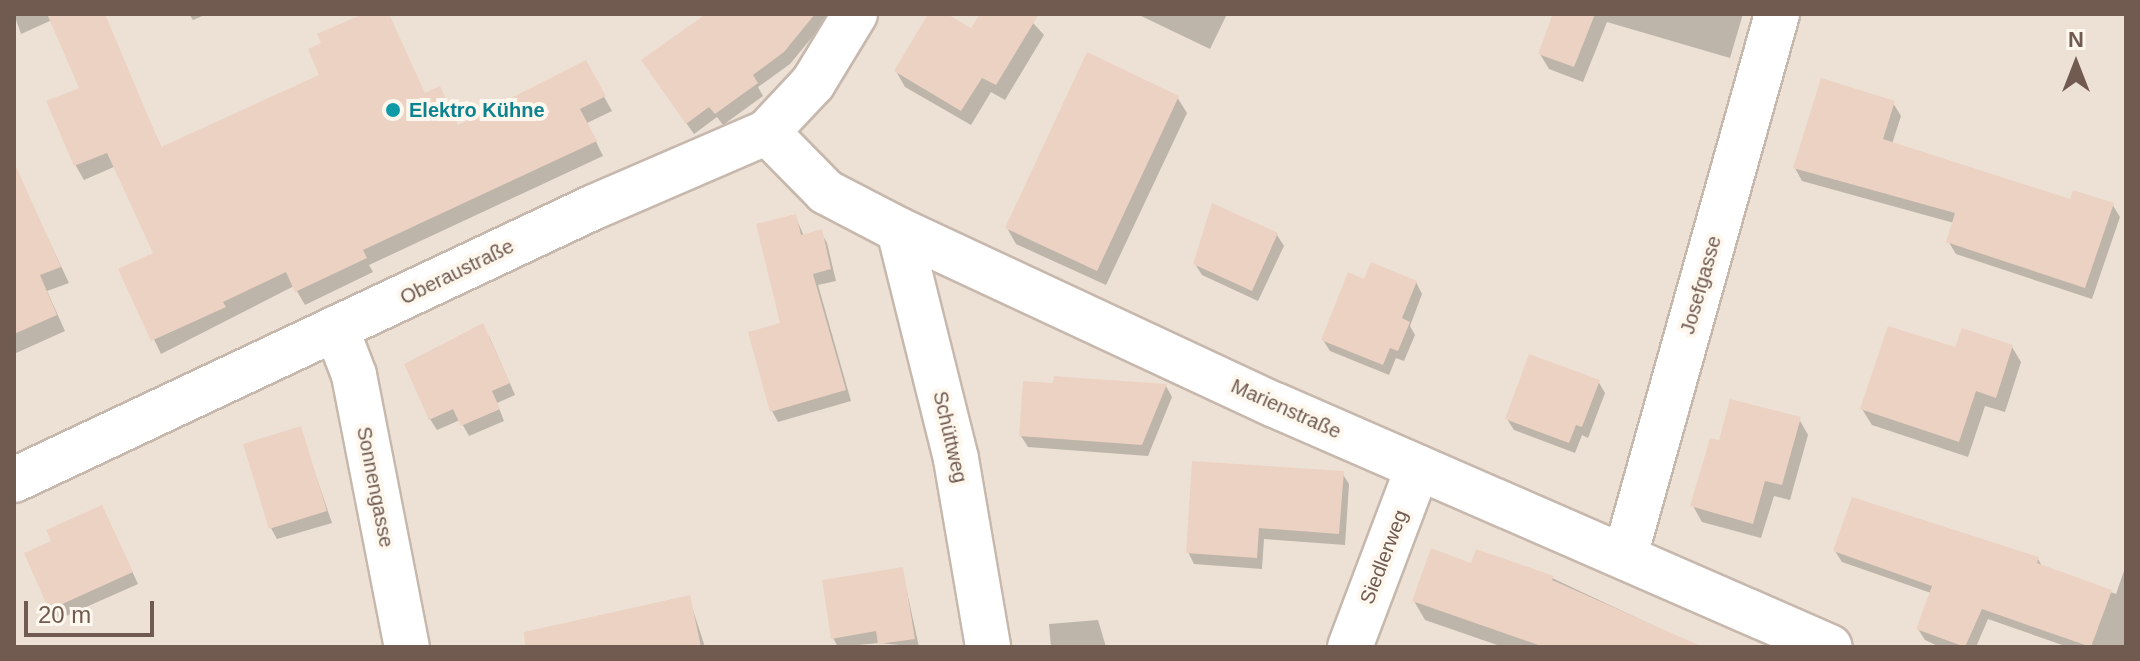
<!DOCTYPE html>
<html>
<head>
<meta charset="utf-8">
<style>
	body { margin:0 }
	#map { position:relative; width:2140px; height:661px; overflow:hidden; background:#faf2e8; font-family:Arial,sans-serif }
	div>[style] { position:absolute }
	.residential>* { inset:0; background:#ede1d5 }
	.shadow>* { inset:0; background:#0003 }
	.building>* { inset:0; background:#ecd2c3 }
	.roads { filter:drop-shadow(2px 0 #c7b8ad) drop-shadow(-2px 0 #c7b8ad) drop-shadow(0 2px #c7b8ad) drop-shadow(0 -2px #c7b8ad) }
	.minor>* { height:44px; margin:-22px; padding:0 22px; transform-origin:22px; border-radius:22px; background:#fff }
	.dots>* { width:22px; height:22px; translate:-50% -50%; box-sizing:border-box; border:4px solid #fdf7ee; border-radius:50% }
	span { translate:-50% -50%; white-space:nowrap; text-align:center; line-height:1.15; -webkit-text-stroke:8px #fdf7ee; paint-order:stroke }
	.culture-label { font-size:20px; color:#0d838f; font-weight:700 }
	.left { translate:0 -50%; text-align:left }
	.street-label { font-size:20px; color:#715a4f }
	.frame { position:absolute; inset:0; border:16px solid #715a4f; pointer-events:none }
	.north { position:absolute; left:2036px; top:24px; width:80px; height:80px; -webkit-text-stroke:6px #fdf7ee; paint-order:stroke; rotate:0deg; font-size:22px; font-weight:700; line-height:32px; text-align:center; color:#715a4f }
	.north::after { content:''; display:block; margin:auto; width:28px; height:36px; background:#715a4f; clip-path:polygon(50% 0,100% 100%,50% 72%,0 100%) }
	.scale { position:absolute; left:24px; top:601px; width:130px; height:36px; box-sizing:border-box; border:4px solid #715a4f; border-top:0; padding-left:10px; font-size:24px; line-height:28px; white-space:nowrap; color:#715a4f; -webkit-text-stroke:6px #fdf7ee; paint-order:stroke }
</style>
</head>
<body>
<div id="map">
	<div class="residential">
		<div style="clip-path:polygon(14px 14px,2126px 14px,2126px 647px,14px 647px)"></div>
	</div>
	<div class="shadow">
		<div style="clip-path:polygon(14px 14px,101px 14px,162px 149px,322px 76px,324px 44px,368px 14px,388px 14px,425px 95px,459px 127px,585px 63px,612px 111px,587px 123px,603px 156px,369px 265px,373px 272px,305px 305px,294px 286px,161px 354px,121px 270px,156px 254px,116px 166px,84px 180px,76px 166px,49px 102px,82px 89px,52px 20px,21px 34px)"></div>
		<div style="clip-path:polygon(189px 14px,207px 14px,193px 20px)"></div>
		<div style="clip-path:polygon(773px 14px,831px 14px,790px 64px,758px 87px,763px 96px,723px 125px,717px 117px,694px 134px,650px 72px)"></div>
		<div style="clip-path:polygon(930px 14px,943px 14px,972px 31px,982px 14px,1025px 14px,1044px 35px,1005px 100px,991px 92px,971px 125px,905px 87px,896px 71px)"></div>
		<div style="clip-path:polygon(1137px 14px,1227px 14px,1210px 49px)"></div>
		<div style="clip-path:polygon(1553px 14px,1743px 14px,1730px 58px,1607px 22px,1583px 82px,1549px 69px,1540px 54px)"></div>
		<div style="clip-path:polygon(1177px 97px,1187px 113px,1106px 285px,1016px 244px,1007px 228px)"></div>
		<div style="clip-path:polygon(1893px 103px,1901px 116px,1892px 144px,2072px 202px,2112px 204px,2120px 217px,2092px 299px,1956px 254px,1948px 241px,1954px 223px,1802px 181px,1795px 168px)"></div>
		<div style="clip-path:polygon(32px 205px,69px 283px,47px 291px,65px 331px,14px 354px,14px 213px)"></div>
		<div style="clip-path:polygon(1213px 205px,1277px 235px,1284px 246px,1258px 301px,1202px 275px,1195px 264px)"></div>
		<div style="clip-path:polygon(795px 216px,804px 236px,821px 232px,827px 243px,836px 281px,818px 285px,851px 401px,778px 422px,772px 411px)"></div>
		<div style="clip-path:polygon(1366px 282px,1416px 282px,1422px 294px,1410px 326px,1415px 335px,1404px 361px,1396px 358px,1389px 375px,1330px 351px,1323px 340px)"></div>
		<div style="clip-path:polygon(489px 336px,515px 395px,497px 403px,504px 421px,469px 436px,460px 420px,437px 430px,430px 419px)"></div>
		<div style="clip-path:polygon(2012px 347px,2021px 362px,2005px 412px,1985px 406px,1968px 457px,1872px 425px,1862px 409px,1957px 350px)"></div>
		<div style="clip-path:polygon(1598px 381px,1605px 393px,1588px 438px,1582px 435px,1575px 453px,1514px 430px,1507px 419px)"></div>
		<div style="clip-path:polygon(1166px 386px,1172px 397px,1148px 456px,1028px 447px,1021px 436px)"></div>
		<div style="clip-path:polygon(1799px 419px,1808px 435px,1790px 500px,1774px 496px,1761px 538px,1702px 522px,1693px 506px,1720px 442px)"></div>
		<div style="clip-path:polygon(300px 429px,332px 523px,277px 539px,271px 528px)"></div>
		<div style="clip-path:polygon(1342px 473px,1349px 484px,1345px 545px,1264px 539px,1262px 569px,1194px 564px,1188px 552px)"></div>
		<div style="clip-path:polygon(108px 519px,138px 584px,57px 620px,51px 609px)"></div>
		<div style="clip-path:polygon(1835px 551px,2038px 559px,2043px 568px,2116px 594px,2126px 565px,2126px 647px,2068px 647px,1988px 619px,1976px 647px,1940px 647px,1925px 640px,1918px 629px,1931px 593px,1842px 562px)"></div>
		<div style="clip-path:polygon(1473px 565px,1552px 578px,1699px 647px,1503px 647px,1425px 620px,1414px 601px)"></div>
		<div style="clip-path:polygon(902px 569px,919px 647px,879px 643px,838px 647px,833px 638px)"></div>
		<div style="clip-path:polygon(689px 598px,705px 647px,588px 647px)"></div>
		<div style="clip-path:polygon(1098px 620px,1106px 647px,1051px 647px,1049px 624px)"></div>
	</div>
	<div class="building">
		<div style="clip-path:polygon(47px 14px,105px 14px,161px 147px,319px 75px,308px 49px,321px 43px,317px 34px,363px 14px,389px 14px,425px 93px,440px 86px,458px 125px,586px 60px,606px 96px,580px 109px,597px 141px,363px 250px,367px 258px,295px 292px,286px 272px,223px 302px,226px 307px,151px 341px,118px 269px,153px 253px,107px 153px,74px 166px,46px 101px,79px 88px)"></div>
		<div style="clip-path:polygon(706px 14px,815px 14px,784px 52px,753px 75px,758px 83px,715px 114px,709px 107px,686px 124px,641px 60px)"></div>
		<div style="clip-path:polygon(928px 14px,947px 14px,971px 28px,980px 14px,1039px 14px,996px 85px,982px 78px,961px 111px,894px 71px)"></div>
		<div style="clip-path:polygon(1553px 14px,1595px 14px,1574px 67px,1538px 54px)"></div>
		<div style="clip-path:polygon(1087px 52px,1179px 96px,1097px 271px,1005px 228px)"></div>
		<div style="clip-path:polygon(1821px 78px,1895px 101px,1883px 139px,2070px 199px,2073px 190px,2114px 203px,2085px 288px,1946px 242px,1955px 213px,1793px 168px)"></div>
		<div style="clip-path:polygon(14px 162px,61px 267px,40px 275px,57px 315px,14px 334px)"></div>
		<div style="clip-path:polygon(1212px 203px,1278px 233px,1252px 291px,1193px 264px)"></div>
		<div style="clip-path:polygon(796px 214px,801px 235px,822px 229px,831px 269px,813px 274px,846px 390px,770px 412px,748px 332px,780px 323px,756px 224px)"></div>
		<div style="clip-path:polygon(1371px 262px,1417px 281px,1402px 318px,1410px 322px,1398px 351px,1390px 348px,1383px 365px,1321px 340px,1348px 272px,1364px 279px)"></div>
		<div style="clip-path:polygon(483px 323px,510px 383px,492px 391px,500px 409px,461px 426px,453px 409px,429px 420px,404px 364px)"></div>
		<div style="clip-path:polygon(1888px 326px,1955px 347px,1962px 328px,2013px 345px,1996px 398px,1976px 391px,1959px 442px,1860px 409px)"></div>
		<div style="clip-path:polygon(1529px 354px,1600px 380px,1582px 427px,1576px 425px,1569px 443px,1505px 419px)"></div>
		<div style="clip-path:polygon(1054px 376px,1080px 378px,1167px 384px,1142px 445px,1019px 436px,1023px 381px,1053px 383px)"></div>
		<div style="clip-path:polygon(1730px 399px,1801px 417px,1782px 485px,1765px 481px,1753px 524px,1690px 506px,1710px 438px,1719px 440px)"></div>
		<div style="clip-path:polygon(301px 426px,327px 511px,269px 529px,243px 444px)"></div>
		<div style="clip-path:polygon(1192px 461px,1344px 471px,1339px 534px,1259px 528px,1257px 558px,1186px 553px)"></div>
		<div style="clip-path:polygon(1852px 497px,2039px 557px,2037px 563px,2112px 590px,2091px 647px,1982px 609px,1965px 647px,1916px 629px,1932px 586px,1833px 551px)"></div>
		<div style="clip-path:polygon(102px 505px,133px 572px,49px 610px,24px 553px,51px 541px,46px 530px)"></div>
		<div style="clip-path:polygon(1431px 548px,1471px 563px,1476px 549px,1554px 576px,1552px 580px,1703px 647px,1544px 647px,1412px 601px)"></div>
		<div style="clip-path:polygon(903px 567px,915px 639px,878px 644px,876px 631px,831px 639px,822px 580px)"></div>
		<div style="clip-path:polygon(690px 595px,701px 647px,525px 647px,524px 632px)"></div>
	</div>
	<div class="roads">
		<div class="minor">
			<div style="left:767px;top:132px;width:84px;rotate:45.5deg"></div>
			<div style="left:826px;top:192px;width:82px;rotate:27.5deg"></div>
			<div style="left:899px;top:230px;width:415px;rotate:25deg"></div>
			<div style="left:1275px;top:405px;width:605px;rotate:23.56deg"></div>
			<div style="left:899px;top:230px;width:236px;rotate:76deg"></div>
			<div style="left:956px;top:459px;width:191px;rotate:80.3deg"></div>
			<div style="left:336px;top:328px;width:50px;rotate:69deg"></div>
			<div style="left:354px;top:375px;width:277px;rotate:79deg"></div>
			<div style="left:14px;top:480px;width:641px;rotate:-25.21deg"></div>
			<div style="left:594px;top:207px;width:189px;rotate:-23.4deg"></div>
			<div style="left:767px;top:132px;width:67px;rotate:-46.8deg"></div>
			<div style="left:813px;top:83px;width:81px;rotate:-58.7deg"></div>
			<div style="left:1625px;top:556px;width:563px;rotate:-74.33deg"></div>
			<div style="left:1350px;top:647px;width:192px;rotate:-69.3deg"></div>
		</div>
	</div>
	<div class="dots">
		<div style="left:393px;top:110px;background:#0f9aa8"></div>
	</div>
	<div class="culture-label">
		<span class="left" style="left:409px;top:110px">Elektro Kühne</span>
	</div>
	<div class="street-label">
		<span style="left:457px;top:272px;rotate:-26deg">Oberaustraße</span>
		<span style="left:1701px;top:285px;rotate:-74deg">Josefgasse</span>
		<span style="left:1286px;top:409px;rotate:24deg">Marienstraße</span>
		<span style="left:950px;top:437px;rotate:77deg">Schüttweg</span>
		<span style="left:375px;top:487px;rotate:79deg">Sonnengasse</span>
		<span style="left:1384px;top:557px;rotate:-69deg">Siedlerweg</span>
	</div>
	<div class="frame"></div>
	<div class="north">N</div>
	<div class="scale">20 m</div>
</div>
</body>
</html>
